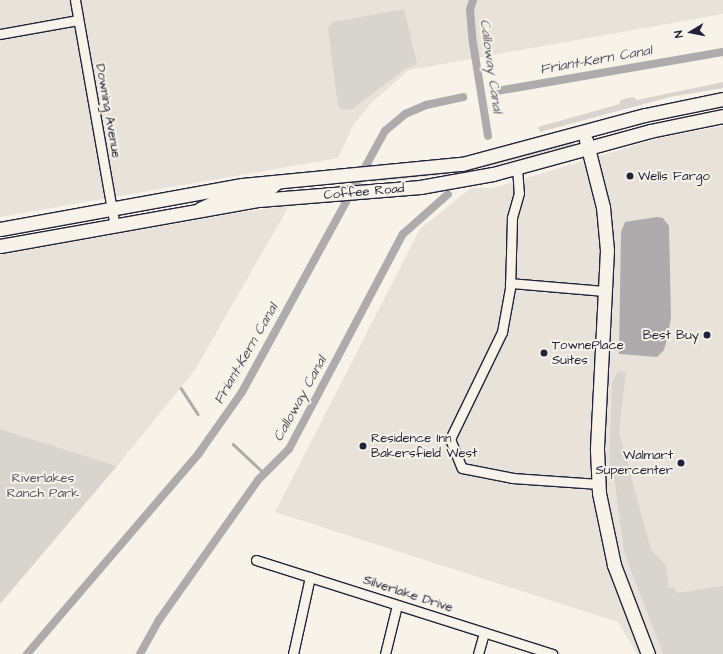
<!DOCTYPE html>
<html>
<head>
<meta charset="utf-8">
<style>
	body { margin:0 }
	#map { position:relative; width:723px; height:654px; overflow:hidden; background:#f7f3e8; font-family:"Architects Daughter",sans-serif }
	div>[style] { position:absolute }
	.built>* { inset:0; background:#e7e3db }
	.green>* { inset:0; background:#d8d5cf }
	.water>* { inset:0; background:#aeabad }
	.stream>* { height:2.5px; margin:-1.25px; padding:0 1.25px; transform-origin:1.25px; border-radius:1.25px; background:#aeabad }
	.canal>* { height:8px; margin:-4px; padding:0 4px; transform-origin:4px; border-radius:4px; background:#aeabad }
	.roads { filter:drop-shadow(1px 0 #22223b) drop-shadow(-1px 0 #22223b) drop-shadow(0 1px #22223b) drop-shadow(0 -1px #22223b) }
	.street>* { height:9px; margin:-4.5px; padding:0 4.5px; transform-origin:4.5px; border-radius:4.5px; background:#f7f3e8 }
	.secondary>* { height:13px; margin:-6.5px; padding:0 6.5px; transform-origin:6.5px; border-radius:6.5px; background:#f7f3e8 }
	.dots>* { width:11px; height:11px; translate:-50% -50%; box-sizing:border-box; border:2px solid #f7f3e8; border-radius:50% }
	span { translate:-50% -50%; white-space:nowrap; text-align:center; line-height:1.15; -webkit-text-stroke:4px #f7f3e8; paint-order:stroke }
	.street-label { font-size:13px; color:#22223b }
	.poi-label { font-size:13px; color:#22223b }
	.left { translate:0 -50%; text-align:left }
	.right { translate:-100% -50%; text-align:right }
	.park-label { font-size:13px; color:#504f60 }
	.water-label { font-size:14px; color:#535263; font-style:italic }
	.north { position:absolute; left:671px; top:12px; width:40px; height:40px; -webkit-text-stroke:3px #f7f3e8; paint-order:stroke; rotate:260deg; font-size:11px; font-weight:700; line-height:16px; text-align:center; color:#22223b }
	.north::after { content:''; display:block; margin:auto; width:14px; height:18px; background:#22223b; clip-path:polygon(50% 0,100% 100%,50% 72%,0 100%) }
</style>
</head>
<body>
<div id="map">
	<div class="built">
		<div style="clip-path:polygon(0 0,723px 0,723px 14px,409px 70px,371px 103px,354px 124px,338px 158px,0 217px)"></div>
		<div style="clip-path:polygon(723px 126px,723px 654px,637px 654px,618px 622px,275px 512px,420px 229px,471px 188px,493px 188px,659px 138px)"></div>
		<div style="clip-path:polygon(289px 206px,195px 370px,117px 466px,0 429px,0 255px,242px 212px)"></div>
	</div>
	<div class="green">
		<div style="clip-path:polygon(404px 9px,417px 64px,405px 69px,351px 110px,341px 109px,338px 106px,328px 28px,333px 22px)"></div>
		<div style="clip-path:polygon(723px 82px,723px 88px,670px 97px,540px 132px,538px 127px,620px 104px,620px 100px,633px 97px,637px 100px)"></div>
		<div style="clip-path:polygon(568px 141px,575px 144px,483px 168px,482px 164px)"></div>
		<div style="clip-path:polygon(449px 170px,449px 174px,372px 182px,374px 178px)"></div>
		<div style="clip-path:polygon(618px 371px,626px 372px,619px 432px,651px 550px,666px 565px,669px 588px,674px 587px,677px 593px,723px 586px,723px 654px,663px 654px,624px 552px,613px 469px,609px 465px,612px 383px)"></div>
		<div style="clip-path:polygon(0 429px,117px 466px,0 604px)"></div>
	</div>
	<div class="water">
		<div style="clip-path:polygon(657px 217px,663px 218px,669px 226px,671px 318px,667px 339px,664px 350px,657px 357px,619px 354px,621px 232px,625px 222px)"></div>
	</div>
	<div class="stream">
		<div style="left:181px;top:388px;width:31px;rotate:57deg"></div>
		<div style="left:233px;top:444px;width:42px;rotate:43.1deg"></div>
	</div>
	<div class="canal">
		<div style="left:473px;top:0;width:10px;rotate:107deg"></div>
		<div style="left:470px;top:10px;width:33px;rotate:85deg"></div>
		<div style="left:473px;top:43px;width:94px;rotate:80.8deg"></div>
		<div style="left:497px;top:91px;width:229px;rotate:-9.8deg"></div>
		<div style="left:27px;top:654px;width:265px;rotate:-49.4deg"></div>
		<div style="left:199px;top:453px;width:75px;rotate:-54.8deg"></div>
		<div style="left:242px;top:392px;width:298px;rotate:-61.3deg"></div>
		<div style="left:385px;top:131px;width:26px;rotate:-40deg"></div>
		<div style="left:405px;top:114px;width:23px;rotate:-23deg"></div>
		<div style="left:426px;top:105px;width:38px;rotate:-12deg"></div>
		<div style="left:140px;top:654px;width:39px;rotate:-61deg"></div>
		<div style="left:159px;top:620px;width:171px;rotate:-54.7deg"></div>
		<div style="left:258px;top:480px;width:44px;rotate:-45deg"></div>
		<div style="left:289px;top:449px;width:243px;rotate:-62.1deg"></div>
		<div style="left:403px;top:234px;width:60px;rotate:-41.6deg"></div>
	</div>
	<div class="roads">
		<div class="street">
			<div style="left:75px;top:0;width:230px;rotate:80deg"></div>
			<div style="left:0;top:34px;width:79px;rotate:-10.2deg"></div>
			<div style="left:517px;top:167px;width:26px;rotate:86deg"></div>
			<div style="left:519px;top:193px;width:26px;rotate:106deg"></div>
			<div style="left:512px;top:218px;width:70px;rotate:91.6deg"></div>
			<div style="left:510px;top:288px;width:45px;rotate:100.3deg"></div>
			<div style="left:502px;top:332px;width:119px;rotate:115.9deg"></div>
			<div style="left:450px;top:439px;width:31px;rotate:68deg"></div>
			<div style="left:462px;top:468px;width:52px;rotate:11.1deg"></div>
			<div style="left:513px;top:478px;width:85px;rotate:4deg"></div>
			<div style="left:199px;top:207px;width:19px;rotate:-25deg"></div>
			<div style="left:216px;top:199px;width:58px;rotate:-10.9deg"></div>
			<div style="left:273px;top:188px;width:11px;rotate:-38deg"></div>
			<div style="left:510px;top:283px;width:96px;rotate:4.8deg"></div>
			<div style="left:256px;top:560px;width:311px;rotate:17.6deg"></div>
			<div style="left:293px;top:654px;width:79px;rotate:-77.6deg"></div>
			<div style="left:385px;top:654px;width:50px;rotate:-76.2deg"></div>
			<div style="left:478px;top:654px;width:22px;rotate:-74deg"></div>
		</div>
		<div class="secondary">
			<div style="left:586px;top:140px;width:69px;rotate:75.8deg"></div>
			<div style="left:603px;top:207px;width:43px;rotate:84.7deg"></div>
			<div style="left:607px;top:250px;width:200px;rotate:92.9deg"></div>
			<div style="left:597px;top:450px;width:43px;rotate:87.3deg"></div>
			<div style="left:599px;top:493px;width:74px;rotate:78.2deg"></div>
			<div style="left:614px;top:565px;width:95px;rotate:69.1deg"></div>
			<div style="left:0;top:229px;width:246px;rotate:-10.3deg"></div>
			<div style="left:242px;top:185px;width:221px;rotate:-5.5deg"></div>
			<div style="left:462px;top:164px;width:189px;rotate:-15deg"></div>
			<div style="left:645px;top:115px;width:80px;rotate:-11.6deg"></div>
			<div style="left:0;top:246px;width:263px;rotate:-10.1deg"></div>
			<div style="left:259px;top:200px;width:162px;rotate:-4.6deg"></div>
			<div style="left:420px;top:187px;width:74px;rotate:-10.1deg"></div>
			<div style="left:493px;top:174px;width:163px;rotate:-15.3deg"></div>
			<div style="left:650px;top:131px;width:75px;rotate:-11.6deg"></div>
		</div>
	</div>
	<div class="dots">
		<div style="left:630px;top:176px;background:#22223b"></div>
		<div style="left:707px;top:335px;background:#22223b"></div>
		<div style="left:544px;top:353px;background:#22223b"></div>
		<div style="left:363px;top:446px;background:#22223b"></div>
		<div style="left:681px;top:463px;background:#22223b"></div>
	</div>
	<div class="street-label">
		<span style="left:108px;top:111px;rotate:80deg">Downing Avenue</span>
		<span style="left:364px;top:192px;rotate:-5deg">Coffee Road</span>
		<span style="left:408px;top:594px;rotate:18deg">Silverlake Drive</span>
	</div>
	<div class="poi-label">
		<span class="left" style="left:638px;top:176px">Wells Fargo</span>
		<span class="right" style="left:699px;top:335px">Best Buy</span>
		<span class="left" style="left:552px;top:353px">TownePlace<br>Suites</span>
		<span class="left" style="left:371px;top:446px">Residence Inn<br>Bakersfield West</span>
		<span class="right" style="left:673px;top:463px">Walmart<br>Supercenter</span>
	</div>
	<div class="park-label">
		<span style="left:43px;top:486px">Riverlakes<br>Ranch Park</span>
	</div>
	<div class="water-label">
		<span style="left:596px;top:60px;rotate:-10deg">Friant-Kern Canal</span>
		<span style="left:491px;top:66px;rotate:82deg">Calloway Canal</span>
		<span style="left:246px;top:354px;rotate:-60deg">Friant-Kern Canal</span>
		<span style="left:300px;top:399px;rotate:-61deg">Calloway Canal</span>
	</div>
	<div class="north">N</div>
</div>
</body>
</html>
